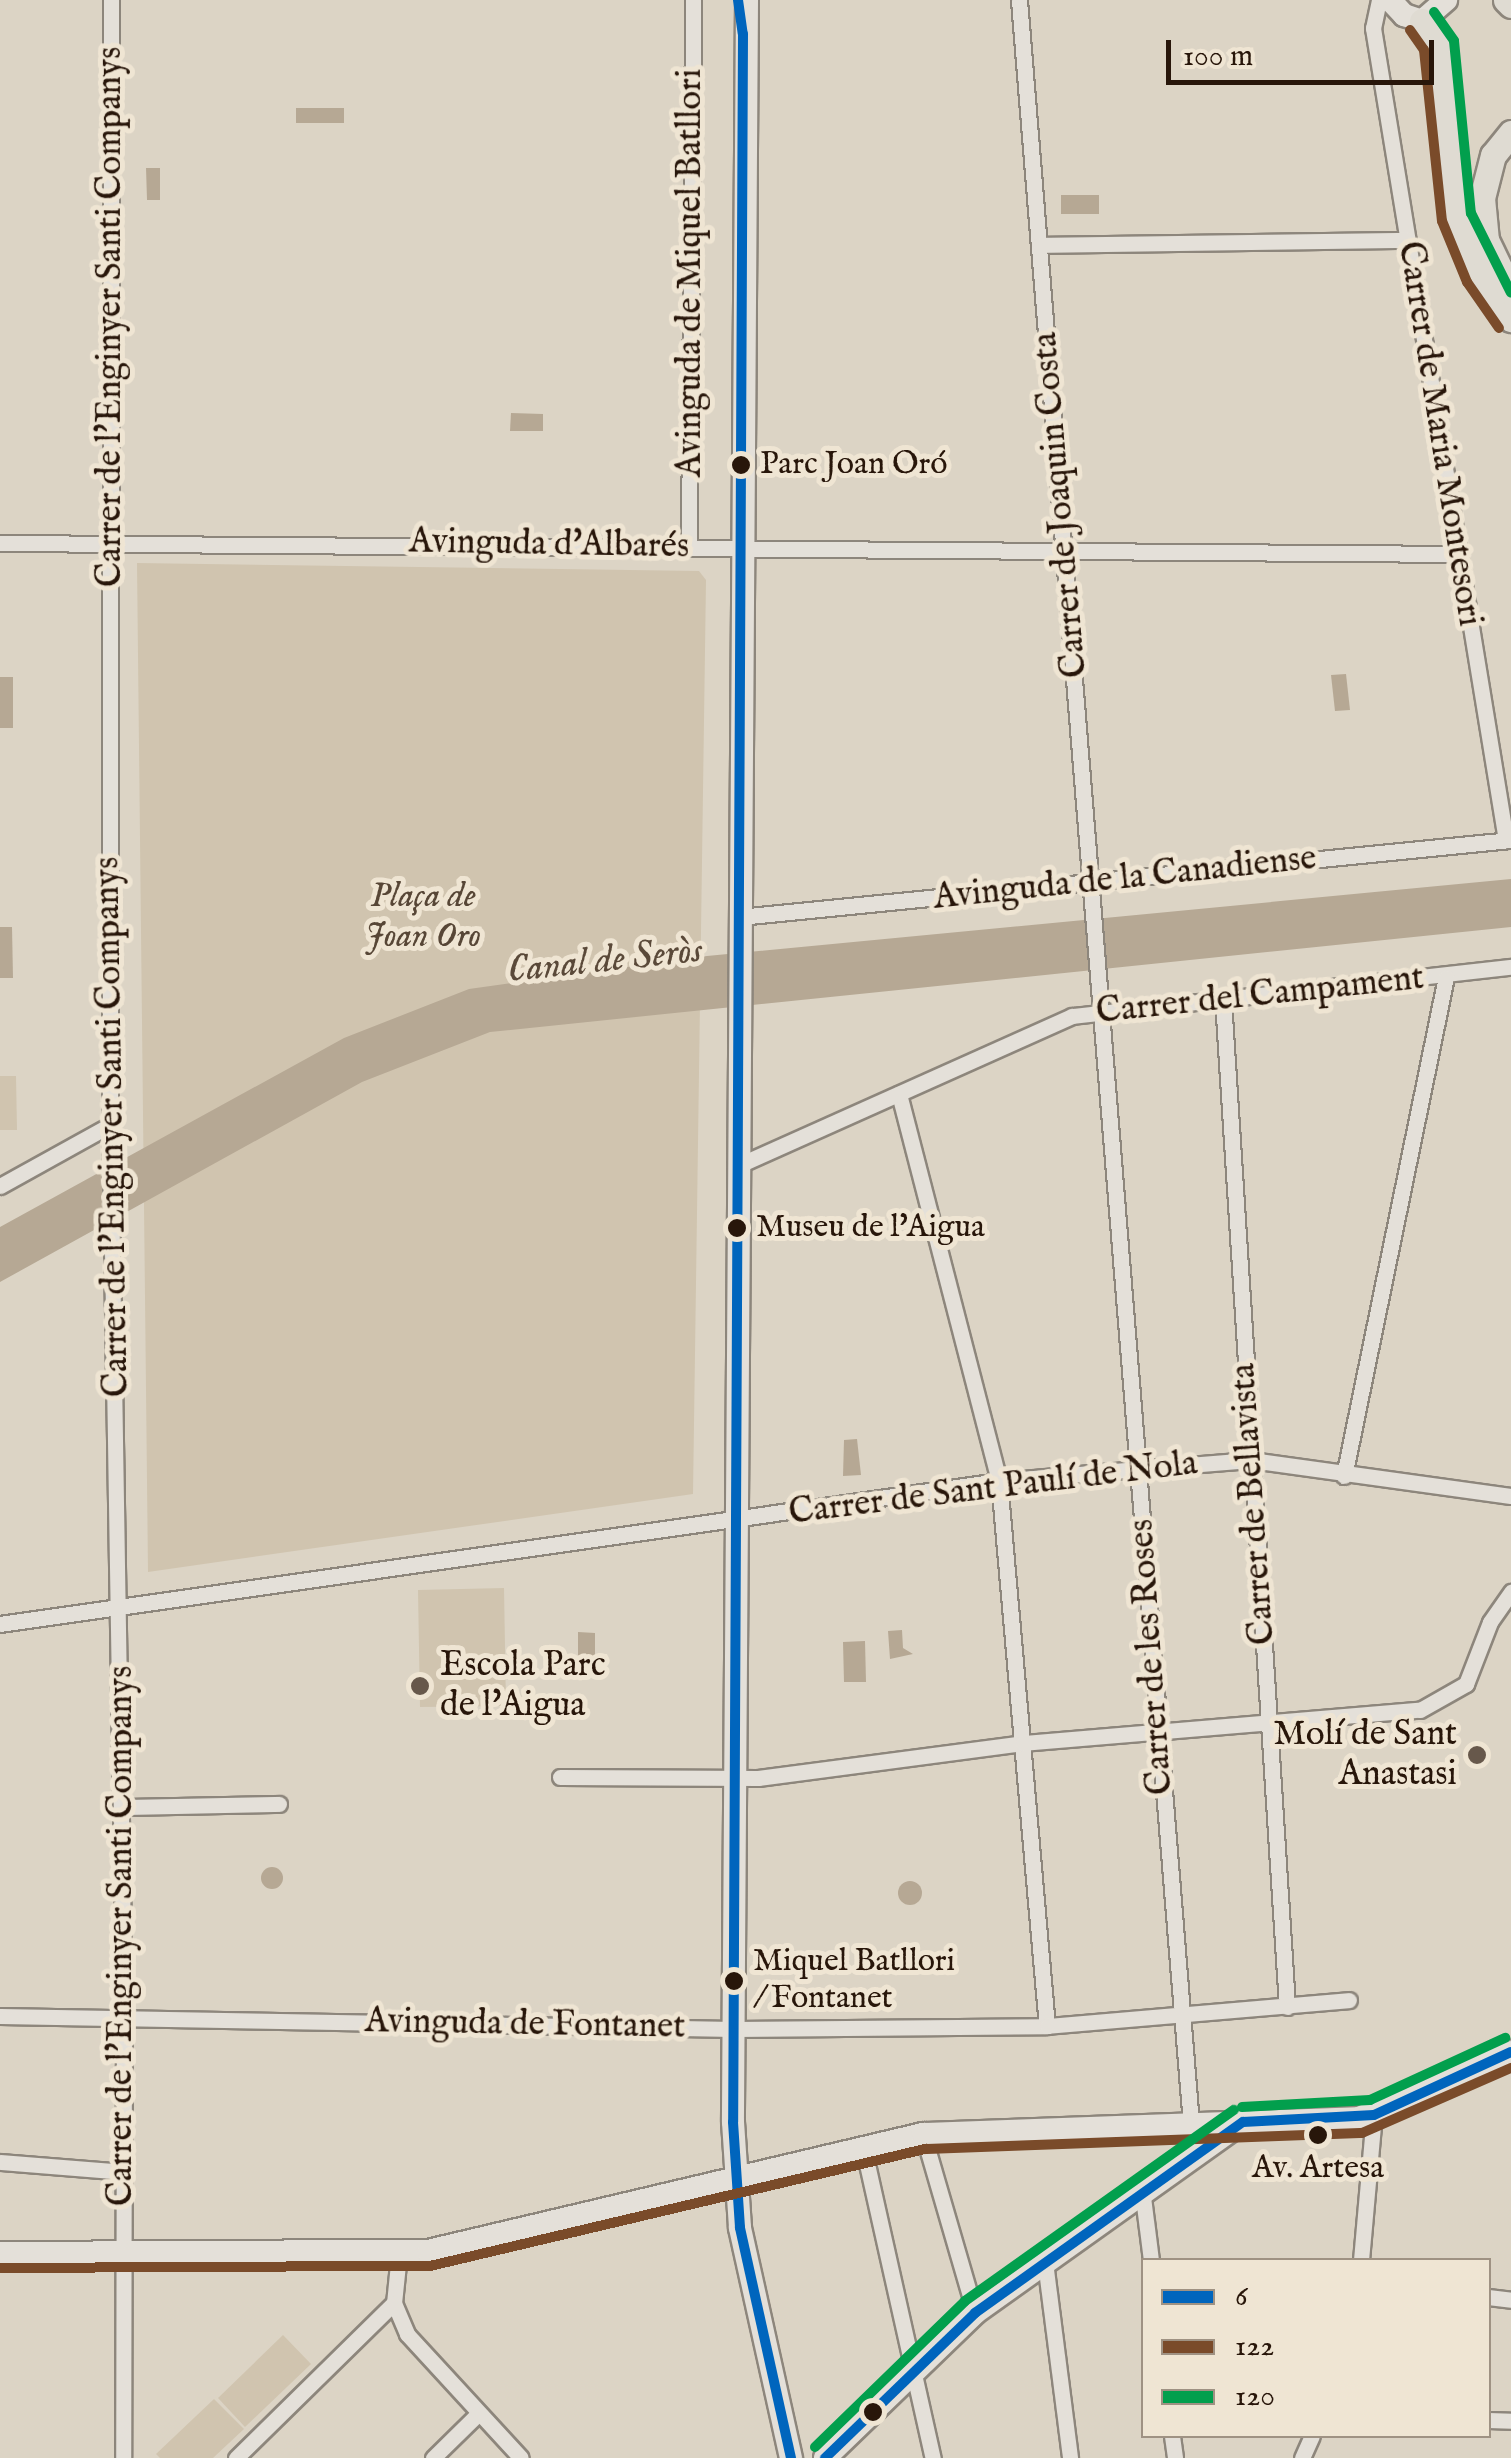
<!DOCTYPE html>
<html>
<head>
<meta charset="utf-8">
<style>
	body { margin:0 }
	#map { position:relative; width:1511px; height:2458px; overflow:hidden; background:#dcd4c5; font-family:"IM FELL English",serif }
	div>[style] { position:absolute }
	.green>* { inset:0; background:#d0c4af }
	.water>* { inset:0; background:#b6a894 }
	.round { border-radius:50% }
	.roads { filter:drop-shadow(2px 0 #8d867c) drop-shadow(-2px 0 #8d867c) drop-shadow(0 2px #8d867c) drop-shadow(0 -2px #8d867c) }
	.street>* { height:15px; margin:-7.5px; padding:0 7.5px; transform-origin:7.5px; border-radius:7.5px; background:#e4e0d9 }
	.secondary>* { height:22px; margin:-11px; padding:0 11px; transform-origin:11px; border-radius:11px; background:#e4e0d9 }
	.primary>* { height:25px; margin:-12.5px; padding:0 12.5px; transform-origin:12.5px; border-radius:12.5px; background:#dfdbd2 }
	.bus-1>* { height:10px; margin:-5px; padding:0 5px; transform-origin:5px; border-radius:5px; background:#0065bd }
	.bus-2>* { height:10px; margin:-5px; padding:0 5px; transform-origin:5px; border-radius:5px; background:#7a4b2a }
	.bus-3>* { height:10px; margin:-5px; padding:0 5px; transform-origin:5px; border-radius:5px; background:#029f4d }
	.dots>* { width:28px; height:28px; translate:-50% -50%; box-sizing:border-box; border:5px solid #efe5d3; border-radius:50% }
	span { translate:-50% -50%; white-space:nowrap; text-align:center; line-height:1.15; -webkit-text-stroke:10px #efe5d3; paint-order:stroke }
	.bus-label { font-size:32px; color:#28160a }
	.left { translate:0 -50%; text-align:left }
	.street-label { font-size:35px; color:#28160a }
	.park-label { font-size:35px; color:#574636; font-style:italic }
	.poi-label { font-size:35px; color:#28160a }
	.right { translate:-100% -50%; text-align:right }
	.water-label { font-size:38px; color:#5a4939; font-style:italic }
	.legend { position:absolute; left:1141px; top:2258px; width:350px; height:180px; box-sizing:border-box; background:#efe5d3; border:2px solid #9f9283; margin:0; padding:12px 18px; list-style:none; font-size:30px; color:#28160a }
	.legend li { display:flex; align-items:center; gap:20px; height:50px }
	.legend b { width:50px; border:2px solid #9f9283 }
	.scale { position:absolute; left:1166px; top:40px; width:268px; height:45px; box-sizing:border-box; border:5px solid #28160a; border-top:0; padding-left:12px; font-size:30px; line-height:35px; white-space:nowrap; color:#28160a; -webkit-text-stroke:8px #efe5d3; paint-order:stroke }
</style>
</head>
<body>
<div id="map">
	<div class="green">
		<div style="clip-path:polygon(137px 563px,699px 571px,706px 580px,693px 1494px,148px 1572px)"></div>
		<div style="clip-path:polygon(0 1076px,16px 1076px,17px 1130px,0 1130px)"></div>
		<div style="clip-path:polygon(504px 1588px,506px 1706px,420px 1707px,418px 1590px)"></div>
		<div style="clip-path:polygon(283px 2335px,311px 2364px,245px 2427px,218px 2398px)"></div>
		<div style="clip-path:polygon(214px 2399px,244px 2429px,213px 2458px,160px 2458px,156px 2454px)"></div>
	</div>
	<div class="water">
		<div style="clip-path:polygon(296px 108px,344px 108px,344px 123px,296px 123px)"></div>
		<div style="clip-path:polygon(146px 168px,160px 168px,160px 200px,147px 200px)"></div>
		<div style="clip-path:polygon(1061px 195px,1099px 195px,1099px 214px,1061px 214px)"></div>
		<div style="clip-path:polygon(511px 413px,543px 414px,543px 431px,510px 431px)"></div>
		<div style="clip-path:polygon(1346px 674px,1350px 710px,1335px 711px,1331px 675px)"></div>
		<div style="clip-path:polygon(0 677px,13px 677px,13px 728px,0 728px)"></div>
		<div style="clip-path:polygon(1511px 879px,1511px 927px,490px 1032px,362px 1082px,0 1282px,0 1227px,344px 1038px,469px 989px,707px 956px)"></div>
		<div style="clip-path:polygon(0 927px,12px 927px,13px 978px,0 978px)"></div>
		<div style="clip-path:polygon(857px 1439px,861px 1475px,843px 1476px,844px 1440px)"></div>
		<div style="clip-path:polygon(902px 1630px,903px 1648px,913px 1654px,890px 1659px,888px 1631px)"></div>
		<div style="clip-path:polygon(578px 1632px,595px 1633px,595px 1676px,578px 1675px)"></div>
		<div style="clip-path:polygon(865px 1641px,866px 1682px,844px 1682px,843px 1642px)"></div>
		<div class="round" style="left:261px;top:1867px;width:22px;height:22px"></div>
		<div class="round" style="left:898px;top:1881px;width:24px;height:24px"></div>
	</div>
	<div class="roads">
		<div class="street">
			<div style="left:111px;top:0;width:1125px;rotate:90.05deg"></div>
			<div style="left:110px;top:1125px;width:881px;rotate:89.09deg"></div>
			<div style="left:124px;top:2006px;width:452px;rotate:90.1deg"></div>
			<div style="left:1019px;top:0;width:2130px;rotate:85.37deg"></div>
			<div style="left:1379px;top:0;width:29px;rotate:102deg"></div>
			<div style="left:1373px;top:28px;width:823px;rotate:80.7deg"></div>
			<div style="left:1040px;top:245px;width:367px;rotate:-0.8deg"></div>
			<div style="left:0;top:543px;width:1459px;rotate:0.43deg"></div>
			<div style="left:689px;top:547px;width:547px;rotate:-89.58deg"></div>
			<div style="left:739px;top:917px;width:776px;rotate:-5.7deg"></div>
			<div style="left:1223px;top:1000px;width:1009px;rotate:86.36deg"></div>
			<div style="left:899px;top:1094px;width:400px;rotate:75.5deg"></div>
			<div style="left:999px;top:1481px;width:547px;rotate:84.97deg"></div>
			<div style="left:739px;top:1165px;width:365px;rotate:-24.1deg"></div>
			<div style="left:1072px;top:1016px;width:442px;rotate:-6.4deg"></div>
			<div style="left:0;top:1186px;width:126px;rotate:-29deg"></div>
			<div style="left:1344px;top:1476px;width:509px;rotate:-78.45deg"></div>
			<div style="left:0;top:1624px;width:1009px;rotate:-8.15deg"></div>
			<div style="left:999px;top:1481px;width:115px;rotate:-5deg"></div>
			<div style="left:1114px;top:1471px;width:137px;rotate:-4.6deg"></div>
			<div style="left:1251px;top:1460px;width:262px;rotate:7.9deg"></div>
			<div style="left:560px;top:1777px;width:198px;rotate:0.3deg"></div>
			<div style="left:758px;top:1778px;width:267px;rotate:-7.5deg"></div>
			<div style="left:1023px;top:1743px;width:398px;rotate:-4.8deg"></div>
			<div style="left:1420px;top:1710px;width:53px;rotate:-29.5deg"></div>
			<div style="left:1466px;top:1684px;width:66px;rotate:-68.8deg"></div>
			<div style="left:1490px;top:1622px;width:37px;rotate:-55deg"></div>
			<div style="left:121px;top:1807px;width:158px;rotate:-1.1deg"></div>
			<div style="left:0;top:2016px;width:734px;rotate:1.01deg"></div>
			<div style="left:734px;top:2029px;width:313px;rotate:-0.5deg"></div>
			<div style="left:1047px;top:2026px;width:303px;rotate:-4.9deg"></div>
			<div style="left:923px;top:2134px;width:186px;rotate:73.8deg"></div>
			<div style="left:863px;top:2146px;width:320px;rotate:77.4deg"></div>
			<div style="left:0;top:2162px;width:124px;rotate:4.6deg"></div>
			<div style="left:1143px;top:2197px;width:64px;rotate:82.8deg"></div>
			<div style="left:399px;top:2254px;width:49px;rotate:95.8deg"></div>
			<div style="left:394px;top:2303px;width:34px;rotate:67deg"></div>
			<div style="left:407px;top:2334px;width:168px;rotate:47.4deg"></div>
			<div style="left:1361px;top:2260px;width:146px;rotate:-84.9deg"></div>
			<div style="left:1045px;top:2262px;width:198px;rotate:82.7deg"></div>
			<div style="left:1488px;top:2297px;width:23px;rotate:7deg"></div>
			<div style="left:1488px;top:2420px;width:23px;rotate:2deg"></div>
			<div style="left:1172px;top:2436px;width:22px;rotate:82deg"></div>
			<div style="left:236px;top:2458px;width:221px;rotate:-44.5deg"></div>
			<div style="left:433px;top:2458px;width:64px;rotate:-44.4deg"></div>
			<div style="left:1302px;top:2458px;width:24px;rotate:-66deg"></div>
		</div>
		<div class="secondary">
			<div style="left:747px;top:0;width:2122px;rotate:90.38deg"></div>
			<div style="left:733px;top:2122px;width:106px;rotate:86.2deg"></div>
			<div style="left:740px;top:2228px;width:236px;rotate:77.5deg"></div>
			<div style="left:1390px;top:0;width:21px;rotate:47deg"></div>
			<div style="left:1404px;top:15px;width:19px;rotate:18deg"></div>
			<div style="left:1422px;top:21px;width:32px;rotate:-41deg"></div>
			<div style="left:0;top:2253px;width:428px;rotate:-0.3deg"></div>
			<div style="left:428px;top:2251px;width:509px;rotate:-13.3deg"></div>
			<div style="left:923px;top:2134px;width:436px;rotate:-2.1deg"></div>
			<div style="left:1359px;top:2118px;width:166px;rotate:-23.5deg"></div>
			<div style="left:825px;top:2458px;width:209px;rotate:-44deg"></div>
			<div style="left:975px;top:2313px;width:329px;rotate:-35.5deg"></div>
		</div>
		<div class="primary">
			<div style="left:1506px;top:0;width:7px;rotate:45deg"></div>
			<div style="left:1422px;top:21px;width:29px;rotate:54deg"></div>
			<div style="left:1439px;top:44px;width:174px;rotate:84.4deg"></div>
			<div style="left:1456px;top:217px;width:63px;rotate:67.5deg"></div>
			<div style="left:1480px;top:275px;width:54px;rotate:54.8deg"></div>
			<div style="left:1511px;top:133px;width:28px;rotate:129deg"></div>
			<div style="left:1493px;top:155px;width:44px;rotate:104.3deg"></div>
			<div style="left:1482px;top:198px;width:42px;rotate:84.6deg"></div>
			<div style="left:1486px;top:240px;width:58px;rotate:64.3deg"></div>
		</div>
	</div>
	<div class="bus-1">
		<div style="left:738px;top:0;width:34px;rotate:82deg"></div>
		<div style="left:743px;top:34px;width:2088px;rotate:90.27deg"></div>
		<div style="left:733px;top:2122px;width:106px;rotate:86.2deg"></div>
		<div style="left:740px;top:2228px;width:236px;rotate:77.5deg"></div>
		<div style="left:1243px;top:2122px;width:131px;rotate:-3.1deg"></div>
		<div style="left:1374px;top:2115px;width:151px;rotate:-24.7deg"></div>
		<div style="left:825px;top:2458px;width:209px;rotate:-44deg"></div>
		<div style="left:975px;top:2313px;width:329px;rotate:-35.5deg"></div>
	</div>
	<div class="bus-2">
		<div style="left:1410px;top:30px;width:24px;rotate:55deg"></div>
		<div style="left:1424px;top:50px;width:172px;rotate:84deg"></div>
		<div style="left:1442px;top:221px;width:66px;rotate:67.7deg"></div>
		<div style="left:1467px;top:282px;width:56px;rotate:55.2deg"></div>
		<div style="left:0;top:2268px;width:430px;rotate:-0.3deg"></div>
		<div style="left:430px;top:2266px;width:509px;rotate:-13.3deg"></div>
		<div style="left:925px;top:2149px;width:437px;rotate:-2.1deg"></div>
		<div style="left:1362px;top:2133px;width:163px;rotate:-23.6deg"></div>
	</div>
	<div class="bus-3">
		<div style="left:1434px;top:12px;width:35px;rotate:55deg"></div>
		<div style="left:1454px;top:41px;width:173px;rotate:84.4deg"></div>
		<div style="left:1471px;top:213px;width:89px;rotate:63.4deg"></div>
		<div style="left:1242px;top:2107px;width:128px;rotate:-3.1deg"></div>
		<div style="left:1370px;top:2100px;width:149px;rotate:-24.7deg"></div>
		<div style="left:815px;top:2447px;width:209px;rotate:-44.2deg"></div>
		<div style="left:965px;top:2301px;width:330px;rotate:-35.4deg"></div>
	</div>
	<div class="dots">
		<div style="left:741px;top:465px;background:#28160a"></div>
		<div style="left:737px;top:1228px;background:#28160a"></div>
		<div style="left:420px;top:1686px;background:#67584b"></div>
		<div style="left:1477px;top:1755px;background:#67584b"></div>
		<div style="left:734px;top:1981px;background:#28160a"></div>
		<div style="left:1318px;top:2135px;background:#28160a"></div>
		<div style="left:873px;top:2412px;background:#28160a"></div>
	</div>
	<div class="bus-label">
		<span class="left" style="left:760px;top:465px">Parc Joan Oró</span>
		<span class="left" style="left:756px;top:1228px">Museu de l'Aigua</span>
		<span class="left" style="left:753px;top:1981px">Miquel Batllori<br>/ Fontanet</span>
		<span style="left:1318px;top:2169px">Av. Artesa</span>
	</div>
	<div class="street-label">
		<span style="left:691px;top:273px;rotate:-90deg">Avinguda de Miquel Batllori</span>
		<span style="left:111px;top:317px;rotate:-90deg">Carrer de l'Enginyer Santi Companys</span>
		<span style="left:1439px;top:434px;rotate:81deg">Carrer de Maria Montesori</span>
		<span style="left:1061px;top:505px;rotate:-95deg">Carrer de Joaquin Costa</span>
		<span style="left:549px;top:545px;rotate:1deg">Avinguda d'Albarés</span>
		<span style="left:1125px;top:879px;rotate:-6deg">Avinguda de la Canadiense</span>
		<span style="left:1260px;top:996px;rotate:-6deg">Carrer del Campament</span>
		<span style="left:113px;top:1127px;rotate:-91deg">Carrer de l'Enginyer Santi Companys</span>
		<span style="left:993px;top:1489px;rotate:-7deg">Carrer de Sant Paulí de Nola</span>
		<span style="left:1254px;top:1504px;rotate:-94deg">Carrer de Bellavista</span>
		<span style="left:1152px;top:1657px;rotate:-94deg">Carrer de les Roses</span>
		<span style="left:122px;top:1936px;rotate:-90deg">Carrer de l'Enginyer Santi Companys</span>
		<span style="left:525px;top:2025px;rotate:1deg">Avinguda de Fontanet</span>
	</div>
	<div class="park-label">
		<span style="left:423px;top:917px">Plaça de<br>Joan Oro</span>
	</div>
	<div class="poi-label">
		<span class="left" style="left:440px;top:1686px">Escola Parc<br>de l'Aigua</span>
		<span class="right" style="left:1457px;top:1755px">Molí de Sant<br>Anastasi</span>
	</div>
	<div class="water-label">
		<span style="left:605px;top:962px;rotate:-6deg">Canal de Seròs</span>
	</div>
	<ul class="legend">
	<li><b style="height:12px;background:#0065bd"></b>6</li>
	<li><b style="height:12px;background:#7a4b2a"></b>122</li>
	<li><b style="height:12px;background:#029f4d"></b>120</li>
	</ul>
	<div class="scale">100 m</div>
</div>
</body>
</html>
